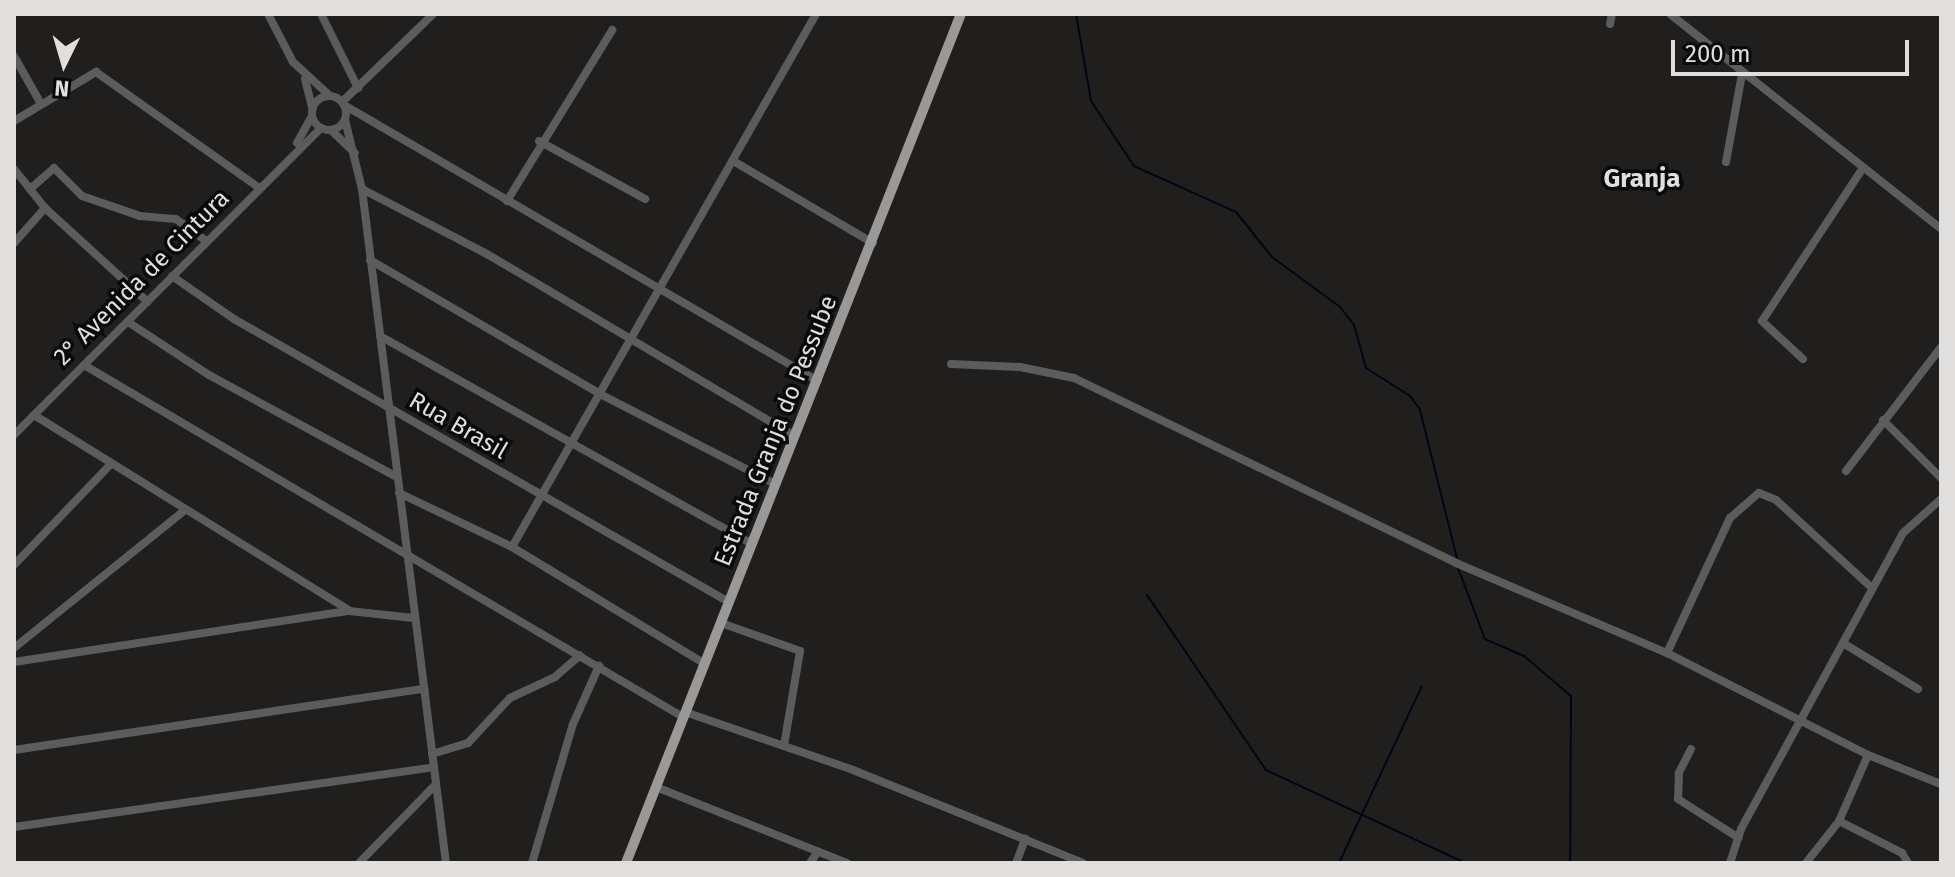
<!DOCTYPE html>
<html>
<head>
<meta charset="utf-8">
<style>
	body { margin:0 }
	#map { position:relative; width:1955px; height:877px; overflow:hidden; background:#211f1d; font-family:"Fira Sans",sans-serif }
	div>[style] { position:absolute }
	.stream>* { height:2px; margin:-1px; padding:0 1px; transform-origin:1px; border-radius:1px; background:#000619 }
	.minor>* { height:8px; margin:-4px; padding:0 4px; transform-origin:4px; border-radius:4px; background:#5d5c5c }
	.minor>.ring { margin:-4px; padding:0; box-sizing:content-box; background:none; border:8px solid #5d5c5c; border-radius:50% }
	.major>* { height:10px; margin:-5px; padding:0 5px; transform-origin:5px; border-radius:5px; background:#9b9898 }
	span { translate:-50% -50%; white-space:nowrap; text-align:center; line-height:1.15; -webkit-text-stroke:7px #0a0909; paint-order:stroke }
	.street-label { font-size:24px; color:#e0dfde }
	.neighbourhood-label { font-size:26px; color:#e0dfde; font-weight:700 }
	.frame { position:absolute; inset:0; border:16px solid #e0dfde; pointer-events:none }
	.north { position:absolute; left:24px; top:24px; width:80px; height:80px; -webkit-text-stroke:6px #0a0909; paint-order:stroke; rotate:185deg; font-size:22px; font-weight:700; line-height:32px; text-align:center; color:#e0dfde }
	.north::after { content:''; display:block; margin:auto; width:28px; height:36px; background:#e0dfde; clip-path:polygon(50% 0,100% 100%,50% 72%,0 100%) }
	.scale { position:absolute; left:1671px; top:40px; width:238px; height:36px; box-sizing:border-box; border:4px solid #e0dfde; border-top:0; padding-left:10px; font-size:24px; line-height:28px; white-space:nowrap; color:#e0dfde; -webkit-text-stroke:6px #0a0909; paint-order:stroke }
</style>
</head>
<body>
<div id="map">
	<div class="stream">
		<div style="left:1076px;top:14px;width:88px;rotate:80.2deg"></div>
		<div style="left:1091px;top:101px;width:78px;rotate:56.5deg"></div>
		<div style="left:1134px;top:166px;width:112px;rotate:24.3deg"></div>
		<div style="left:1236px;top:212px;width:58px;rotate:51.3deg"></div>
		<div style="left:1272px;top:257px;width:84px;rotate:36.3deg"></div>
		<div style="left:1340px;top:307px;width:23px;rotate:52deg"></div>
		<div style="left:1354px;top:325px;width:45px;rotate:74.4deg"></div>
		<div style="left:1366px;top:368px;width:52px;rotate:32.5deg"></div>
		<div style="left:1410px;top:396px;width:17px;rotate:54deg"></div>
		<div style="left:1420px;top:410px;width:153px;rotate:76deg"></div>
		<div style="left:1458px;top:568px;width:76px;rotate:69.2deg"></div>
		<div style="left:1485px;top:639px;width:43px;rotate:23.6deg"></div>
		<div style="left:1524px;top:656px;width:62px;rotate:40.4deg"></div>
		<div style="left:1571px;top:696px;width:167px;rotate:90.3deg"></div>
		<div style="left:1147px;top:595px;width:212px;rotate:55.8deg"></div>
		<div style="left:1266px;top:770px;width:220px;rotate:25deg"></div>
		<div style="left:1339px;top:863px;width:195px;rotate:-64.9deg"></div>
	</div>
	<div class="minor">
		<div style="left:268px;top:14px;width:54px;rotate:62.5deg"></div>
		<div style="left:293px;top:62px;width:49px;rotate:42.5deg"></div>
		<div style="left:321px;top:14px;width:83px;rotate:63.4deg"></div>
		<div style="left:1670px;top:14px;width:346px;rotate:38.4deg"></div>
		<div style="left:1610px;top:24px;width:10px;rotate:-79deg"></div>
		<div style="left:14px;top:56px;width:55px;rotate:60.6deg"></div>
		<div style="left:305px;top:79px;width:30px;rotate:76deg"></div>
		<div class="ring" style="left:312px;top:96px;width:26px;height:26px"></div>
		<div style="left:342px;top:102px;width:127px;rotate:-44deg"></div>
		<div style="left:344px;top:105px;width:548px;rotate:30.21deg"></div>
		<div style="left:345px;top:120px;width:71px;rotate:76.2deg"></div>
		<div style="left:362px;top:189px;width:679px;rotate:82.9deg"></div>
		<div style="left:14px;top:121px;width:96px;rotate:-30.9deg"></div>
		<div style="left:96px;top:72px;width:200px;rotate:35.4deg"></div>
		<div style="left:331px;top:130px;width:33px;rotate:44deg"></div>
		<div style="left:539px;top:141px;width:121px;rotate:28.7deg"></div>
		<div style="left:297px;top:143px;width:31px;rotate:-61deg"></div>
		<div style="left:735px;top:162px;width:160px;rotate:30.4deg"></div>
		<div style="left:1726px;top:162px;width:89px;rotate:-79.7deg"></div>
		<div style="left:14px;top:169px;width:50px;rotate:51.5deg"></div>
		<div style="left:45px;top:208px;width:139px;rotate:42.4deg"></div>
		<div style="left:30px;top:189px;width:32px;rotate:-41deg"></div>
		<div style="left:54px;top:168px;width:40px;rotate:45deg"></div>
		<div style="left:82px;top:196px;width:61px;rotate:19deg"></div>
		<div style="left:140px;top:216px;width:36px;rotate:5deg"></div>
		<div style="left:176px;top:219px;width:37px;rotate:36deg"></div>
		<div style="left:362px;top:189px;width:141px;rotate:27.5deg"></div>
		<div style="left:487px;top:254px;width:358px;rotate:30.6deg"></div>
		<div style="left:507px;top:201px;width:201px;rotate:-58.4deg"></div>
		<div style="left:14px;top:243px;width:47px;rotate:-48.5deg"></div>
		<div style="left:370px;top:260px;width:266px;rotate:30.2deg"></div>
		<div style="left:600px;top:394px;width:197px;rotate:27.2deg"></div>
		<div style="left:172px;top:276px;width:75px;rotate:34.7deg"></div>
		<div style="left:234px;top:319px;width:570px;rotate:29.76deg"></div>
		<div style="left:128px;top:322px;width:97px;rotate:33.2deg"></div>
		<div style="left:209px;top:375px;width:214px;rotate:28.5deg"></div>
		<div style="left:380px;top:336px;width:425px;rotate:29.2deg"></div>
		<div style="left:1803px;top:359px;width:56px;rotate:-137.2deg"></div>
		<div style="left:1762px;top:321px;width:183px;rotate:-56.6deg"></div>
		<div style="left:951px;top:364px;width:69px;rotate:2.5deg"></div>
		<div style="left:1020px;top:367px;width:55px;rotate:11.5deg"></div>
		<div style="left:1074px;top:378px;width:424px;rotate:25.8deg"></div>
		<div style="left:1456px;top:563px;width:229px;rotate:23.1deg"></div>
		<div style="left:1667px;top:653px;width:225px;rotate:26.9deg"></div>
		<div style="left:1868px;top:755px;width:79px;rotate:21.7deg"></div>
		<div style="left:84px;top:365px;width:695px;rotate:30.44deg"></div>
		<div style="left:34px;top:415px;width:370px;rotate:31.8deg"></div>
		<div style="left:1883px;top:420px;width:82px;rotate:45deg"></div>
		<div style="left:14px;top:435px;width:434px;rotate:-45deg"></div>
		<div style="left:1846px;top:471px;width:156px;rotate:-52.5deg"></div>
		<div style="left:399px;top:493px;width:125px;rotate:25.5deg"></div>
		<div style="left:512px;top:547px;width:226px;rotate:31.2deg"></div>
		<div style="left:512px;top:547px;width:614px;rotate:-60.3deg"></div>
		<div style="left:14px;top:565px;width:139px;rotate:-46.2deg"></div>
		<div style="left:721px;top:623px;width:84px;rotate:19.5deg"></div>
		<div style="left:800px;top:651px;width:96px;rotate:99.6deg"></div>
		<div style="left:1843px;top:643px;width:88px;rotate:31.5deg"></div>
		<div style="left:14px;top:648px;width:220px;rotate:-38.9deg"></div>
		<div style="left:1667px;top:653px;width:149px;rotate:-65deg"></div>
		<div style="left:1730px;top:518px;width:38px;rotate:-41deg"></div>
		<div style="left:1759px;top:493px;width:18px;rotate:22deg"></div>
		<div style="left:1776px;top:500px;width:130px;rotate:42.5deg"></div>
		<div style="left:14px;top:662px;width:339px;rotate:-8.7deg"></div>
		<div style="left:349px;top:611px;width:65px;rotate:6.1deg"></div>
		<div style="left:685px;top:712px;width:178px;rotate:19deg"></div>
		<div style="left:853px;top:770px;width:248px;rotate:22deg"></div>
		<div style="left:1691px;top:749px;width:27px;rotate:117deg"></div>
		<div style="left:1679px;top:773px;width:26px;rotate:92deg"></div>
		<div style="left:1678px;top:799px;width:72px;rotate:32.6deg"></div>
		<div style="left:14px;top:750px;width:415px;rotate:-8.5deg"></div>
		<div style="left:432px;top:754px;width:38px;rotate:-17deg"></div>
		<div style="left:468px;top:743px;width:62px;rotate:-47deg"></div>
		<div style="left:510px;top:698px;width:50px;rotate:-25deg"></div>
		<div style="left:555px;top:677px;width:33px;rotate:-41deg"></div>
		<div style="left:656px;top:787px;width:206px;rotate:21.7deg"></div>
		<div style="left:1839px;top:821px;width:71px;rotate:26.9deg"></div>
		<div style="left:1902px;top:853px;width:12px;rotate:59deg"></div>
		<div style="left:14px;top:827px;width:423px;rotate:-8.1deg"></div>
		<div style="left:359px;top:863px;width:109px;rotate:-45.7deg"></div>
		<div style="left:532px;top:863px;width:145px;rotate:-73.6deg"></div>
		<div style="left:573px;top:724px;width:64px;rotate:-65.9deg"></div>
		<div style="left:810px;top:863px;width:14px;rotate:-56deg"></div>
		<div style="left:1016px;top:863px;width:26px;rotate:-69deg"></div>
		<div style="left:1730px;top:863px;width:36px;rotate:-72deg"></div>
		<div style="left:1741px;top:829px;width:337px;rotate:-61.3deg"></div>
		<div style="left:1903px;top:533px;width:51px;rotate:-41.8deg"></div>
		<div style="left:1806px;top:863px;width:53px;rotate:-51.8deg"></div>
		<div style="left:1839px;top:821px;width:72px;rotate:-66.3deg"></div>
	</div>
	<div class="major">
		<div style="left:626px;top:863px;width:913px;rotate:-68.47deg"></div>
	</div>
	<div class="street-label">
		<span style="left:142px;top:278px;rotate:-45deg">2° Avenida de Cintura</span>
		<span style="left:458px;top:426px;rotate:30deg">Rua Brasil</span>
		<span style="left:776px;top:431px;rotate:-68deg">Estrada Granja do Pessube</span>
	</div>
	<div class="neighbourhood-label">
		<span style="left:1642px;top:179px">Granja</span>
	</div>
	<div class="frame"></div>
	<div class="north">N</div>
	<div class="scale">200 m</div>
</div>
</body>
</html>
